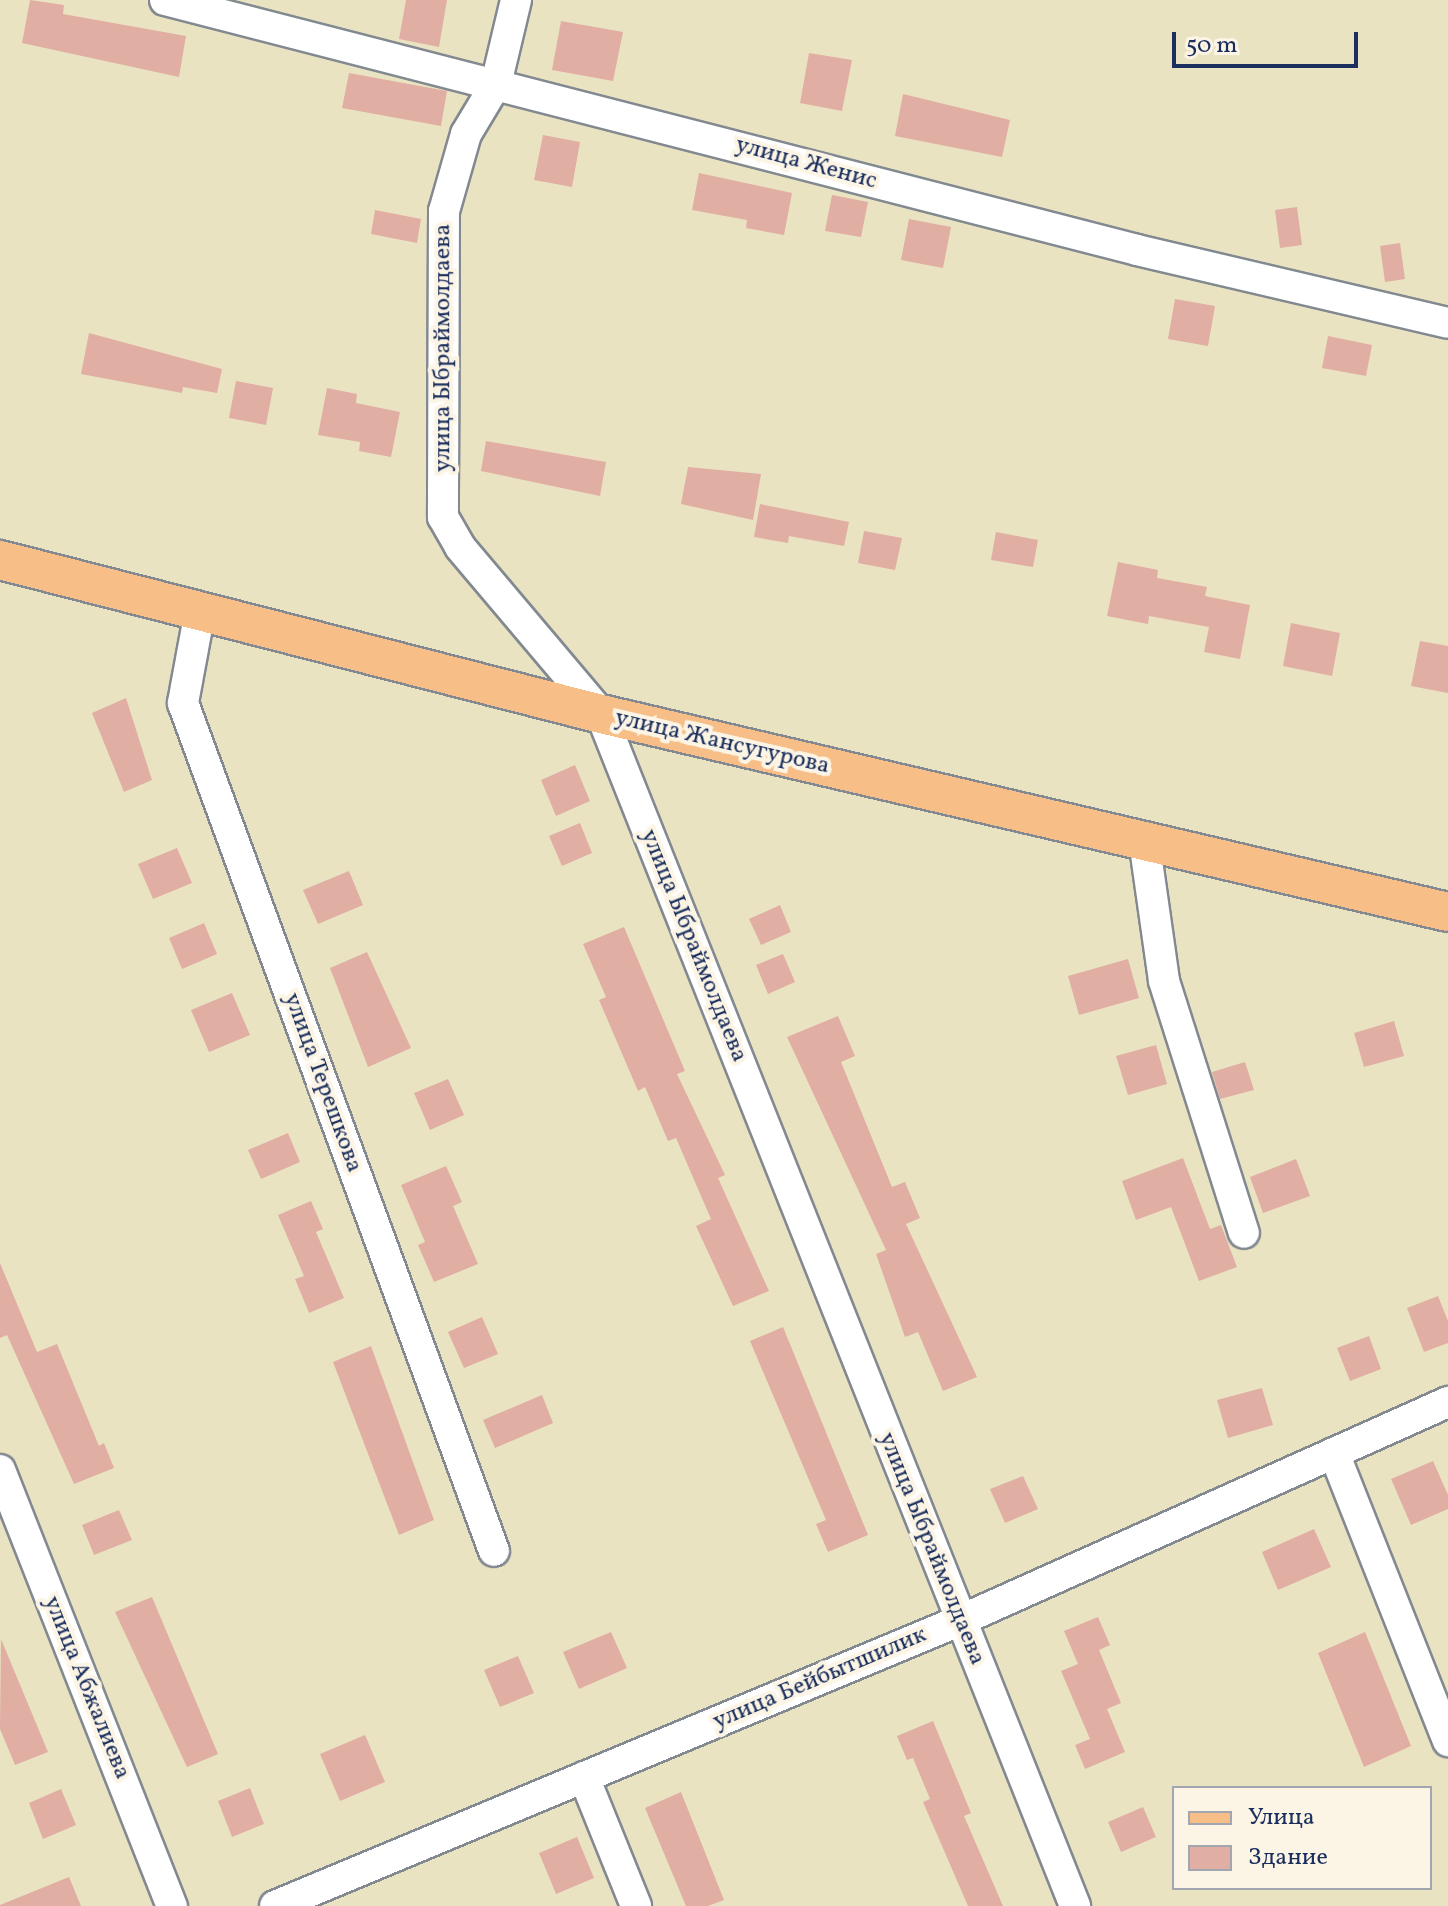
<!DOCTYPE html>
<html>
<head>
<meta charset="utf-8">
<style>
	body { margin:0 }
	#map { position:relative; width:1448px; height:1906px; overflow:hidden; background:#eae3c2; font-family:Vollkorn,serif }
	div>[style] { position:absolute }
	.building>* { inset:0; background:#e1aea4 }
	.roads { filter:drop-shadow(2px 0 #828990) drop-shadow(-2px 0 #828990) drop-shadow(0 2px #828990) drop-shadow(0 -2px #828990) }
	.minor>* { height:30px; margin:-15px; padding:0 15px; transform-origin:15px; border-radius:15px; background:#fff }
	.major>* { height:38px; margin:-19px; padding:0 19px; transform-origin:19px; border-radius:19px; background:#f7be87 }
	span { translate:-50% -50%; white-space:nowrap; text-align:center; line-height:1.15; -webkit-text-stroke:8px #fcf5e5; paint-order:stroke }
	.street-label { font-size:24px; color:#1b2f5e }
	.legend { position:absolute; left:1172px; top:1786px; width:260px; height:104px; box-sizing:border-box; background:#fcf5e5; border:2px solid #a2a6af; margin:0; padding:10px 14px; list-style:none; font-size:24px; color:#1b2f5e }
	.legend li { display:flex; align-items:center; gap:16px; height:40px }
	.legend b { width:40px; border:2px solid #a2a6af }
	.scale { position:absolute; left:1172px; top:32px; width:186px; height:36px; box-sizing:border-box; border:4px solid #1b2f5e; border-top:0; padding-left:10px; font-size:24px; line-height:28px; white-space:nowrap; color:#1b2f5e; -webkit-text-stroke:6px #fcf5e5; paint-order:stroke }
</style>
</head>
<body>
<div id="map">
	<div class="building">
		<div style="clip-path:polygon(30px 0,64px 5px,63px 14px,186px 36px,179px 77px,22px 43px)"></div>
		<div style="clip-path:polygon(406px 0,447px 0,439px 47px,399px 39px)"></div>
		<div style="clip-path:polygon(561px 21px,623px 32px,613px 81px,552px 70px)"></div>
		<div style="clip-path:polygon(809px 53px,852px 60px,842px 111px,800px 103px)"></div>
		<div style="clip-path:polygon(349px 73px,447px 91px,441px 126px,342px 108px)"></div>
		<div style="clip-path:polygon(903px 94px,1010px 120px,1002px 157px,895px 136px)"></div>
		<div style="clip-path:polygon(543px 135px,580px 142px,572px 187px,534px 180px)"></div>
		<div style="clip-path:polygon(699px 173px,792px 193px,784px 235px,746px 228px,747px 220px,692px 210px)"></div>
		<div style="clip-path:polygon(832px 195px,868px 202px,861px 237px,825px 231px)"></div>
		<div style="clip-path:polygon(1297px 207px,1302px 245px,1280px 248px,1275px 210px)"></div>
		<div style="clip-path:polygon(375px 210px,421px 219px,417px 243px,371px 234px)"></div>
		<div style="clip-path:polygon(909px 219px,951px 227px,943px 268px,901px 260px)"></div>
		<div style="clip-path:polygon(1400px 243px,1405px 279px,1385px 282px,1380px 246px)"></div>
		<div style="clip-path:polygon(1175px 299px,1215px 306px,1208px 346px,1168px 339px)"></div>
		<div style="clip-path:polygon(89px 333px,222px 369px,217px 393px,183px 387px,182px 393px,81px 374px)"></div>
		<div style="clip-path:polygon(1328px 336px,1372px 345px,1366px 376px,1322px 368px)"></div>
		<div style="clip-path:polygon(236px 381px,273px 388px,266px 425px,229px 418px)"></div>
		<div style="clip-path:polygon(327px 388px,357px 394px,356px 403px,400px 412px,391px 457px,359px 451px,360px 442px,318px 435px)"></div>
		<div style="clip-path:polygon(486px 441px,606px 462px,600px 496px,481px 471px)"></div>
		<div style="clip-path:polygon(688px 467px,761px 474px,753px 520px,681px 504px)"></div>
		<div style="clip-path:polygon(760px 504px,849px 522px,844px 546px,789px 536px,788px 543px,754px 537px)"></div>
		<div style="clip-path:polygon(864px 531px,902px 538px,895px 570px,858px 563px)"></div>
		<div style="clip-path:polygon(996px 532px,1038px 540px,1033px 567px,991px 560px)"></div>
		<div style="clip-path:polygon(1118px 562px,1158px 570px,1157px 578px,1207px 587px,1205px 596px,1250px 605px,1240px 659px,1204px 652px,1209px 627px,1149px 616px,1148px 624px,1107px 616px)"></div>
		<div style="clip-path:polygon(1291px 623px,1340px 633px,1332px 676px,1283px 666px)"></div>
		<div style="clip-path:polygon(1420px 641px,1448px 646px,1448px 693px,1411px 686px)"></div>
		<div style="clip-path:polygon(126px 698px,152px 780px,124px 792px,92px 713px)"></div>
		<div style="clip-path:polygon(575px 765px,590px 801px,556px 816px,541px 780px)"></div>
		<div style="clip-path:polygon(580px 823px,592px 853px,562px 866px,549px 836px)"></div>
		<div style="clip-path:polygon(177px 848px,192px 883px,153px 899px,138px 864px)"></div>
		<div style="clip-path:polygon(349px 871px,363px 905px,318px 924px,303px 890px)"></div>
		<div style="clip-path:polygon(780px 905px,791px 932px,761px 945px,749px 919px)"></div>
		<div style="clip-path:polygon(204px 923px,217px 954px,182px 969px,169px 938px)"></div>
		<div style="clip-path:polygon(624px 927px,685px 1071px,677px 1074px,725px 1175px,718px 1178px,769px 1291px,733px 1306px,696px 1226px,711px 1219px,676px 1138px,668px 1141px,645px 1087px,638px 1091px,599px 1000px,606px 997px,583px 944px)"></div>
		<div style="clip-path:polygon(367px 952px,411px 1048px,368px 1067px,330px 968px)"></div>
		<div style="clip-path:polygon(783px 954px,795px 982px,768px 994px,756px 965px)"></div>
		<div style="clip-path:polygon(1128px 959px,1139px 998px,1079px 1015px,1068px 976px)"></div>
		<div style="clip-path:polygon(232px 993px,250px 1035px,209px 1052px,191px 1010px)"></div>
		<div style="clip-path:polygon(838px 1016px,855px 1056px,841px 1062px,892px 1187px,905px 1182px,920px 1218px,906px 1224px,977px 1377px,943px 1391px,918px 1332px,905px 1337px,876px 1254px,886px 1250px,787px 1037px)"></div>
		<div style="clip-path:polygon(1394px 1021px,1404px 1056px,1364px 1067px,1354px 1033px)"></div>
		<div style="clip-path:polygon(1156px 1045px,1167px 1084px,1128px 1095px,1116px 1056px)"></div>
		<div style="clip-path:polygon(1245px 1062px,1254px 1090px,1220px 1099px,1212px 1072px)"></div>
		<div style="clip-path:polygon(448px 1079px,464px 1115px,430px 1130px,414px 1093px)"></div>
		<div style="clip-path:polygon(288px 1133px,300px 1162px,261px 1179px,248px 1150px)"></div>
		<div style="clip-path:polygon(1183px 1158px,1210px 1229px,1221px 1225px,1237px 1267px,1199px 1281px,1171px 1207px,1136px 1220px,1122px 1181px)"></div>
		<div style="clip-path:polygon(1296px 1159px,1310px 1196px,1263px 1213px,1250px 1177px)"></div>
		<div style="clip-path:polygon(446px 1166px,462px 1202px,453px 1206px,478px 1264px,434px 1282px,418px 1245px,425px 1242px,401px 1185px)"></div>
		<div style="clip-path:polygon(311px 1201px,323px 1229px,316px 1232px,344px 1298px,309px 1313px,295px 1279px,304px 1276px,278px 1215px)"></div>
		<div style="clip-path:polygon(0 1263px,37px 1352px,57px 1344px,99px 1446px,104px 1443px,114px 1468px,74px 1484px,7px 1335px,0 1338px)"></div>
		<div style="clip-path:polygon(1438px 1296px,1448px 1321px,1448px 1343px,1424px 1352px,1407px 1308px)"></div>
		<div style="clip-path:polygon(482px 1317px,498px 1354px,464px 1368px,448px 1332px)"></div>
		<div style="clip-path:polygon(783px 1327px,868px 1535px,828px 1552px,816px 1524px,826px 1520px,750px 1341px)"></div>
		<div style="clip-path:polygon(1369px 1336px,1381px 1369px,1350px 1381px,1337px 1348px)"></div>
		<div style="clip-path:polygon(371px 1346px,434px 1520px,399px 1535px,333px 1362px)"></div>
		<div style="clip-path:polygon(1262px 1388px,1273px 1425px,1228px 1438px,1217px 1400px)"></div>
		<div style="clip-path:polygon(542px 1395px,553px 1423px,495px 1448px,483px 1420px)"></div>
		<div style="clip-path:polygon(1433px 1461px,1448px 1495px,1448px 1509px,1411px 1525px,1391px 1479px)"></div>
		<div style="clip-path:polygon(1023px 1476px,1038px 1509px,1005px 1523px,990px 1489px)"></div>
		<div style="clip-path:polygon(119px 1510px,132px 1540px,94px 1555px,82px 1525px)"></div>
		<div style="clip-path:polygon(1314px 1529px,1331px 1567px,1278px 1590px,1262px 1552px)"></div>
		<div style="clip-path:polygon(152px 1597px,218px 1754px,187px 1767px,115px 1612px)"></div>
		<div style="clip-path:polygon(1098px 1617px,1110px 1645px,1099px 1650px,1121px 1703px,1107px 1709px,1125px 1752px,1085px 1769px,1075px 1745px,1090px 1739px,1061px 1671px,1078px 1664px,1064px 1631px)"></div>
		<div style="clip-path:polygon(611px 1632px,627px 1668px,579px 1689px,563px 1652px)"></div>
		<div style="clip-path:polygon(1365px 1632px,1411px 1746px,1364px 1767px,1318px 1653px)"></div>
		<div style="clip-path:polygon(1px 1639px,48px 1752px,15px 1765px,0 1729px)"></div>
		<div style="clip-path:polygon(518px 1656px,534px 1693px,500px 1707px,484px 1670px)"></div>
		<div style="clip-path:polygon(933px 1721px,971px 1813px,964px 1816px,1003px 1906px,968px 1906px,923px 1802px,930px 1799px,913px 1758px,907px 1760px,897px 1736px)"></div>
		<div style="clip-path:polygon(365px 1735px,385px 1782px,340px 1801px,320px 1754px)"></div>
		<div style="clip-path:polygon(250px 1788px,264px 1824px,232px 1837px,218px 1801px)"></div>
		<div style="clip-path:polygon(61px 1789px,76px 1825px,43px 1839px,29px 1803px)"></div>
		<div style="clip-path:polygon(681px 1792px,724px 1900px,708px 1906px,686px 1906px,645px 1808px)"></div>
		<div style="clip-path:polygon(1143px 1807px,1156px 1837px,1121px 1852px,1108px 1822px)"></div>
		<div style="clip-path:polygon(577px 1837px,594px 1878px,556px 1894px,539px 1853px)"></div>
		<div style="clip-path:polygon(69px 1877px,81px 1906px,0 1906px,0 1905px)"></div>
	</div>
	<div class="roads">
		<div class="minor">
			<div style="left:165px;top:0;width:1004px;rotate:14.42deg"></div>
			<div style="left:1137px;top:250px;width:319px;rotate:13.2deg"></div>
			<div style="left:516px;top:0;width:86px;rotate:103.4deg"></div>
			<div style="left:496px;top:84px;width:58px;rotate:121deg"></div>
			<div style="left:466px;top:134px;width:80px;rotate:105.9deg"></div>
			<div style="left:444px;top:211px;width:306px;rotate:90.2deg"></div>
			<div style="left:443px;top:517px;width:34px;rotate:60deg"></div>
			<div style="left:460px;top:547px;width:219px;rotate:49.8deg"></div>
			<div style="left:601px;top:714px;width:1283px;rotate:68.31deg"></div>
			<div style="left:200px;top:611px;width:94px;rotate:100.5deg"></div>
			<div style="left:183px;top:703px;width:903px;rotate:69.86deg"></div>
			<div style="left:1144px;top:840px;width:142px;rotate:81.9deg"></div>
			<div style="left:1164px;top:981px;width:264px;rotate:72.4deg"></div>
			<div style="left:1334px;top:1453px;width:310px;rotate:68.4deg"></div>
			<div style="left:0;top:1470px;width:469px;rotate:68.5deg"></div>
			<div style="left:584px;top:1777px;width:139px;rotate:68deg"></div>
			<div style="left:275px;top:1906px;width:741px;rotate:-22.62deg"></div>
			<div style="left:959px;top:1621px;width:536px;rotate:-24.13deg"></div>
		</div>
		<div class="major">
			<div style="left:0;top:560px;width:620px;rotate:14.37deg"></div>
			<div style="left:601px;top:714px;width:870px;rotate:13.16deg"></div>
		</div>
	</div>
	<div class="street-label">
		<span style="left:806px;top:164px;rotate:15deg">улица Женис</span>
		<span style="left:444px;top:348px;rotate:-90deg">улица Ыбраймолдаева</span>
		<span style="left:722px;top:743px;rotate:13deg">улица Жансугурова</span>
		<span style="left:693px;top:946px;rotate:68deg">улица Ыбраймолдаева</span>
		<span style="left:322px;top:1083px;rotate:70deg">улица Терешкова</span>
		<span style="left:931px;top:1549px;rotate:68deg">улица Ыбраймолдаева</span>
		<span style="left:820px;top:1679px;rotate:-23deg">улица Бейбытшилик</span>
		<span style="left:86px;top:1688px;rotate:68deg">улица Абжалиева</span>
	</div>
	<ul class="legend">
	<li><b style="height:10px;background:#f7be87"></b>Улица</li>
	<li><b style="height:22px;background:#e1aea4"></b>Здание</li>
	</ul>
	<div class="scale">50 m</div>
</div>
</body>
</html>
